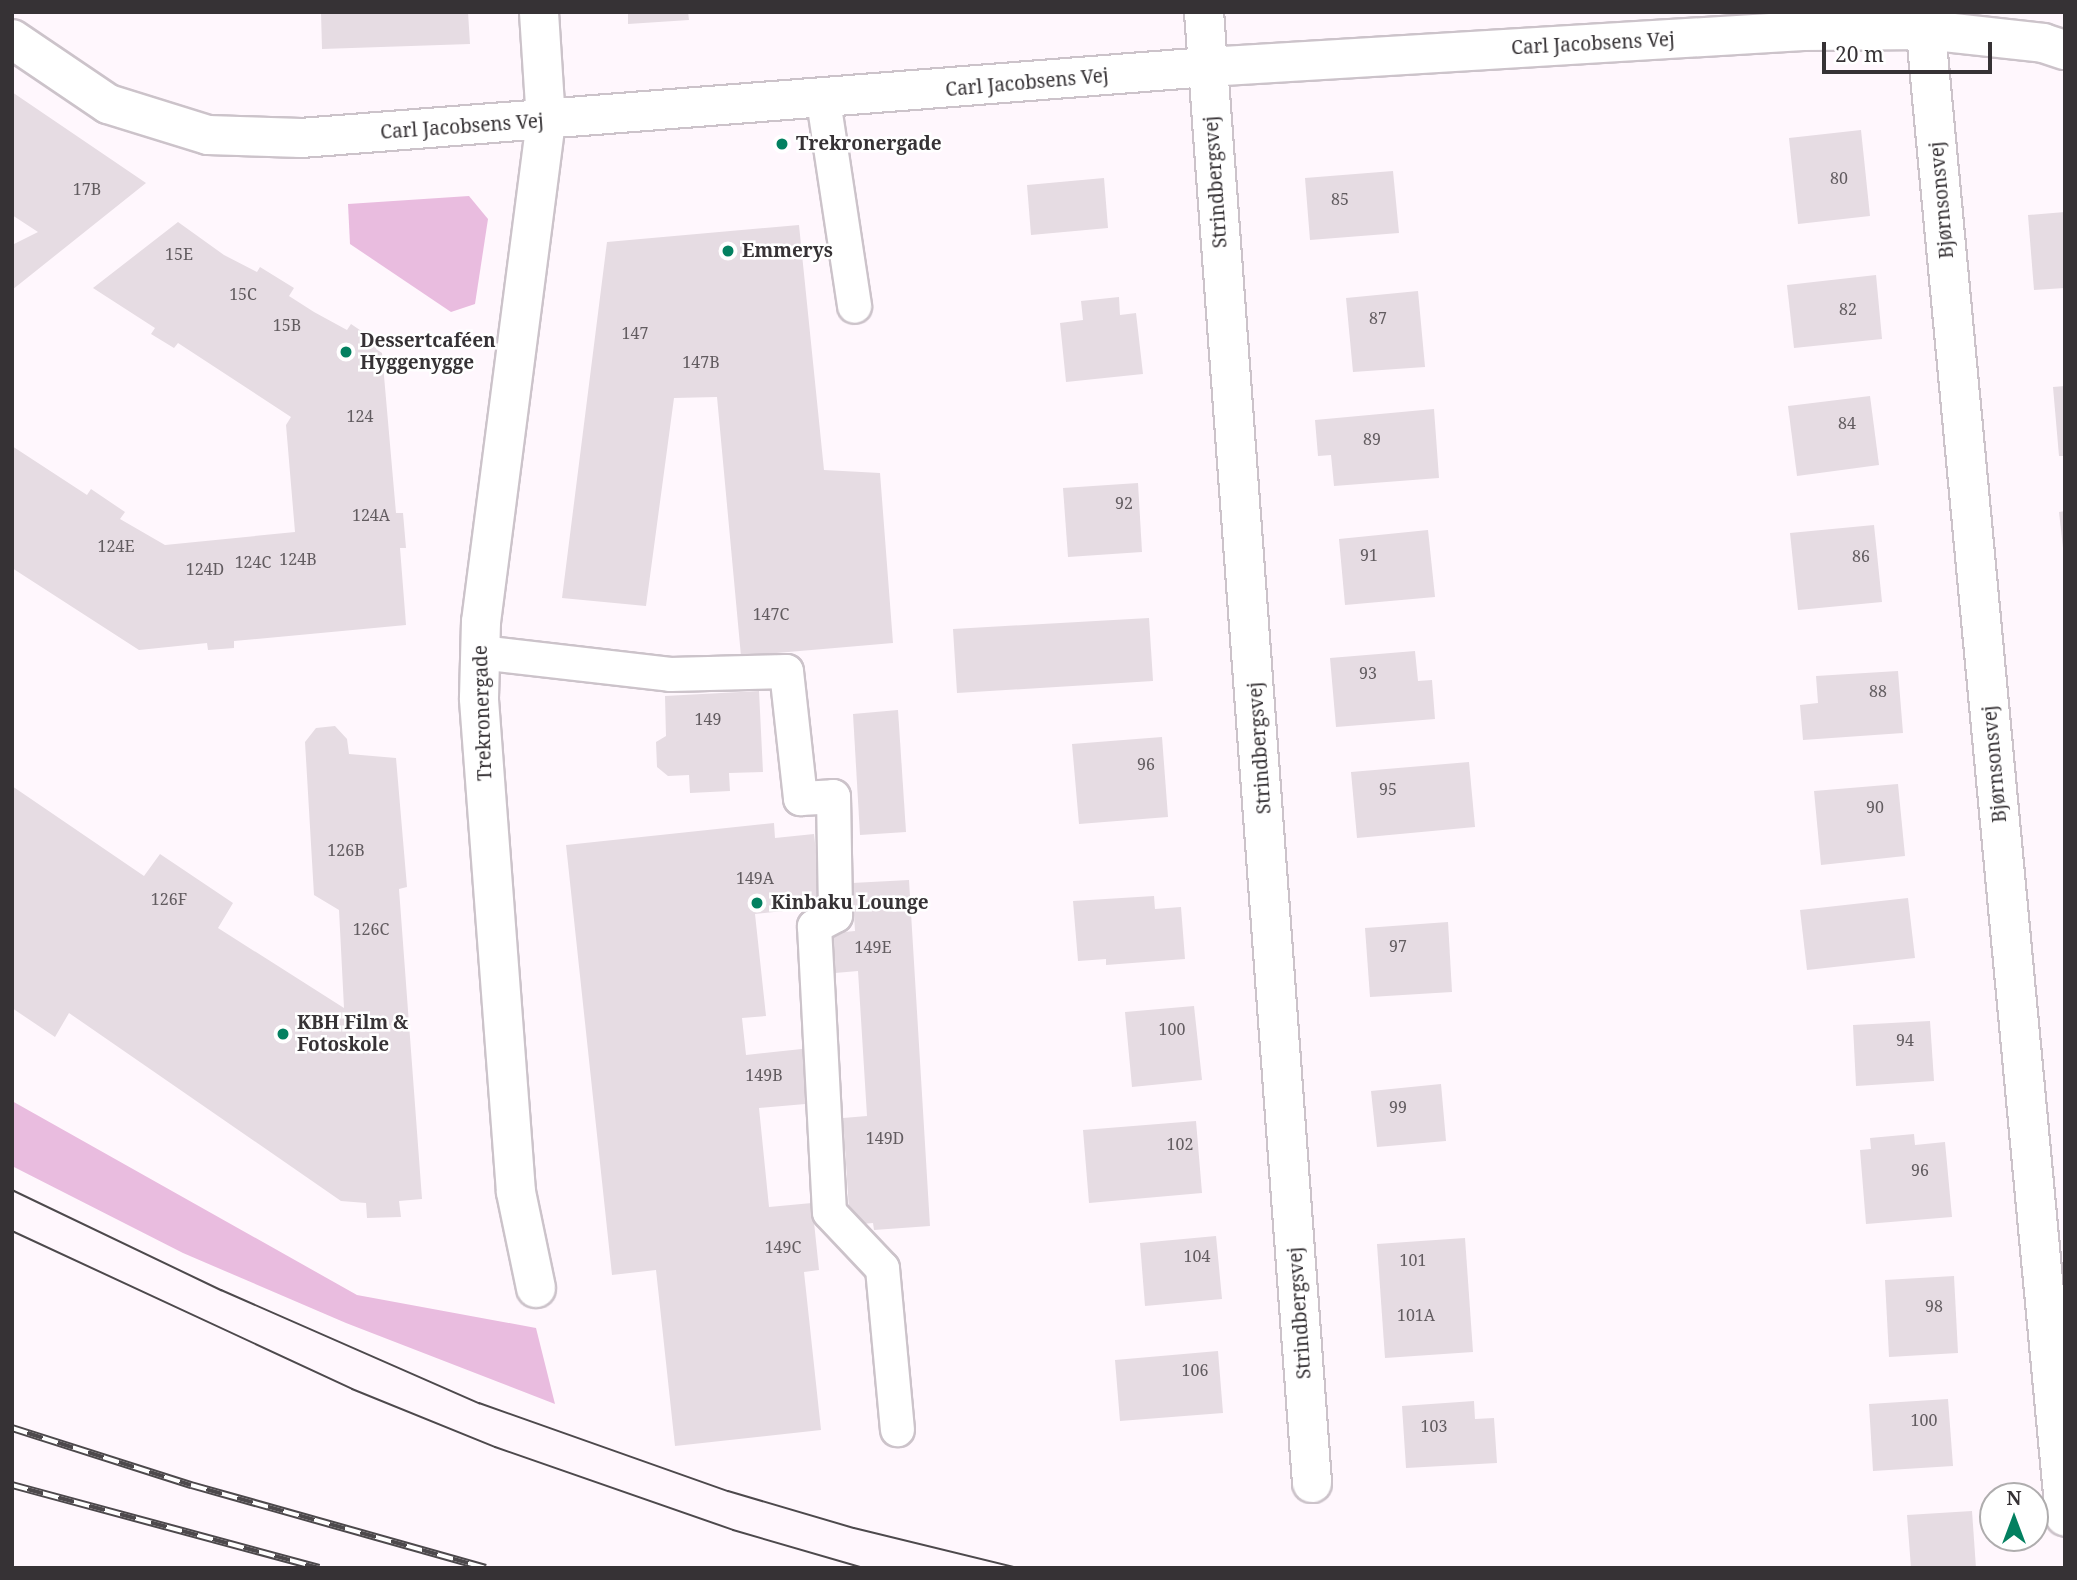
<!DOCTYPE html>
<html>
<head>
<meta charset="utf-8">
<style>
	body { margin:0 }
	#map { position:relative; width:2077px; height:1580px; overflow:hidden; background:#fff7fd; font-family:"Noto Serif",serif }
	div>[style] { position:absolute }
	.green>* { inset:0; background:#e9bcdf }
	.building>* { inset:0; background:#e6dce3 }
	.roads { filter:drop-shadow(2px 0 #ccc3ca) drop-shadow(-2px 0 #ccc3ca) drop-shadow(0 2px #ccc3ca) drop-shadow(0 -2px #ccc3ca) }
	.service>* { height:33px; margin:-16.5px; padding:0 16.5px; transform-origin:16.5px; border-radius:16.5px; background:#fff }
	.minor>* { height:38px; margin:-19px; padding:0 19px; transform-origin:19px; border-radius:19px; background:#fff }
	.tertiary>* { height:38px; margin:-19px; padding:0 19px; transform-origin:19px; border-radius:19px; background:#fff }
	.tram>* { height:2px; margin:-1px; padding:0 1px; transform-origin:1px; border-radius:1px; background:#4d494c }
	.rail>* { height:8px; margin-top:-4px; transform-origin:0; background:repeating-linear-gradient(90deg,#fff 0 16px,#4d494c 0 32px); box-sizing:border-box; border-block:2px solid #4d494c }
	.dots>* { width:19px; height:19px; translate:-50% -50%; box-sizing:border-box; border:4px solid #fff; border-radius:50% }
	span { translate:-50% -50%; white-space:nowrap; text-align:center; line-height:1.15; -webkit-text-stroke:5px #fff; paint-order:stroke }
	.number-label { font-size:16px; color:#625c60 }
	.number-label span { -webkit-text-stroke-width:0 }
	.street-label { font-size:19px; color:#363235 }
	.poi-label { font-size:19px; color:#363235; font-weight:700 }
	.left { translate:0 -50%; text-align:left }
	.frame { position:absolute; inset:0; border:14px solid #363235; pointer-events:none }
	.north { position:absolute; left:1979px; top:1482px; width:70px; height:70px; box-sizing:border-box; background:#fff; border:2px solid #afadae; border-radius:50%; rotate:0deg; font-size:19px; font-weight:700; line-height:28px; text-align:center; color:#363235 }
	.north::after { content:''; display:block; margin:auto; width:24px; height:32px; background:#038060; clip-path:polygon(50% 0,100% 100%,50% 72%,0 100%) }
	.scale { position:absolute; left:1822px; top:42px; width:170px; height:32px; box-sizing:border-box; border:4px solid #363235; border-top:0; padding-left:9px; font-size:21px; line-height:24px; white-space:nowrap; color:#363235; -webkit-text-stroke:5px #fff; paint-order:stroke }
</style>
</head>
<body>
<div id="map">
	<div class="green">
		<div style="clip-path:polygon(469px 196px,488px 219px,475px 304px,451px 312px,350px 244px,348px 204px)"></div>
		<div style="clip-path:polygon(12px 1101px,357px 1295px,536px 1328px,555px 1404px,346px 1323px,183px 1253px,12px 1166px)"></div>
	</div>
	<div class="building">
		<div style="clip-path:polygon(321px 12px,468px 12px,470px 44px,322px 49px)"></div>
		<div style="clip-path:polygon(628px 12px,688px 12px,689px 20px,628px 24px)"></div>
		<div style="clip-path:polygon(12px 92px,146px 183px,12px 290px,12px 245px,38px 232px,12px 215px)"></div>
		<div style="clip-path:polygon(1861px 130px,1870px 216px,1798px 224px,1789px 138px)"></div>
		<div style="clip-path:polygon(1393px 171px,1399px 233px,1310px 240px,1305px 178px)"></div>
		<div style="clip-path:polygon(1104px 178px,1108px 228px,1031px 235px,1027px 185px)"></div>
		<div style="clip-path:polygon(2065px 212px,2065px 288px,2034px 290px,2028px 215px)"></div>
		<div style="clip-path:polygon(178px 222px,224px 255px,257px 272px,260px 267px,294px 288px,289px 296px,314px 312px,347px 330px,351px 324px,379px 343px,376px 349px,382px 353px,396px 513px,403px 513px,406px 548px,400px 548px,406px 625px,234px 641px,234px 648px,208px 650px,207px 643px,139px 650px,12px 568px,12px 446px,87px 495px,91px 489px,125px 512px,120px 519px,165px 545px,295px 532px,286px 425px,291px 417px,178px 343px,174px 348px,151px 334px,155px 328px,93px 288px)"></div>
		<div style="clip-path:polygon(799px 225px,824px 470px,880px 473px,893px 643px,741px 656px,717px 397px,674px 398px,646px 606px,562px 598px,607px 242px)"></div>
		<div style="clip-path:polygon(1876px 275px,1882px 339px,1794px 348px,1787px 285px)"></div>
		<div style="clip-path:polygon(1418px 291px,1425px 367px,1353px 372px,1346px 298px)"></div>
		<div style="clip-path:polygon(1119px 297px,1120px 315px,1136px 313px,1143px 374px,1066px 382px,1060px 323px,1083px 320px,1081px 301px)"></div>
		<div style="clip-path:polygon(2065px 386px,2065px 456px,2059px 456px,2053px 387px)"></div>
		<div style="clip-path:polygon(1870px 396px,1879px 465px,1797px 476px,1788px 406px)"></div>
		<div style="clip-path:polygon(1434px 409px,1439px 478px,1334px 486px,1331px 455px,1318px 456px,1315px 420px)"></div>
		<div style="clip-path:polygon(1138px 483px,1142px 552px,1068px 557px,1063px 488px)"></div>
		<div style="clip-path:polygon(2065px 511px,2065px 547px,2063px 548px,2059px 512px)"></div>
		<div style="clip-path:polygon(1874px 525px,1882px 602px,1798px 610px,1790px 533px)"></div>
		<div style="clip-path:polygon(1428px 530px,1435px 597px,1345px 605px,1339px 539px)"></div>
		<div style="clip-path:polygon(1149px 618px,1153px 681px,957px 693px,953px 629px)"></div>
		<div style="clip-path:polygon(1415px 651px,1418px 681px,1432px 680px,1435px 719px,1336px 727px,1330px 658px)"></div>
		<div style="clip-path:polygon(1898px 671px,1903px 733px,1803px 740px,1800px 705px,1818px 703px,1816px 676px)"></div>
		<div style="clip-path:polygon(759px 691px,763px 772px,729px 773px,730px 791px,690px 793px,689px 775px,668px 776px,657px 767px,656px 742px,666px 736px,665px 696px)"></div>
		<div style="clip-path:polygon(898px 710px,906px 832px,860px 835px,853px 714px)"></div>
		<div style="clip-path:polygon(335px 726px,347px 739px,349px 754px,396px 758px,407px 887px,399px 889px,422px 1199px,399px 1201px,401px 1217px,367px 1218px,366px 1203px,341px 1201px,69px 1013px,55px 1037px,12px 1008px,12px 786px,144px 876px,160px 854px,233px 903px,218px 928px,344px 1008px,339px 910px,314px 895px,305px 742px,316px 728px)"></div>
		<div style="clip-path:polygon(1162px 737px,1168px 817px,1079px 824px,1072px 744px)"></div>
		<div style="clip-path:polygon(1469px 762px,1475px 827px,1357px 838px,1351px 772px)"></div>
		<div style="clip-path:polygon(1898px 784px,1905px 856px,1821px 865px,1814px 791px)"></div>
		<div style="clip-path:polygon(774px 823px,775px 838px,814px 834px,822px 907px,755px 914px,766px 1016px,742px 1018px,746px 1055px,811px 1048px,817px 1103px,759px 1108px,769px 1207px,812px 1203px,819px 1270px,804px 1272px,821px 1430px,675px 1446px,656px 1270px,612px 1275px,566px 845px)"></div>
		<div style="clip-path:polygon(909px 880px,930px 1226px,874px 1230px,873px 1223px,850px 1225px,843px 1118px,867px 1116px,858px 971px,835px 973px,833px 933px,855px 931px,852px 883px)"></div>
		<div style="clip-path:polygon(1154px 896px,1155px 909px,1181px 907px,1185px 959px,1106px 965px,1106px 959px,1078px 961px,1073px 901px)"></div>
		<div style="clip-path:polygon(1908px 898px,1915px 958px,1807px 970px,1800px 910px)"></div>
		<div style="clip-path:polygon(1448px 922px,1452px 992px,1370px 997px,1365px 928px)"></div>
		<div style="clip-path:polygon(1194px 1006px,1202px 1080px,1132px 1087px,1125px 1012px)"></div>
		<div style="clip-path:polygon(1930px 1021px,1934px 1081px,1856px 1086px,1853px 1025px)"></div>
		<div style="clip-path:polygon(1441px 1084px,1446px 1141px,1377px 1147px,1371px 1091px)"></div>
		<div style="clip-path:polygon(1196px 1121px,1202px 1193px,1089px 1203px,1083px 1130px)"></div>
		<div style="clip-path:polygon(1914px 1134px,1915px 1145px,1945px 1142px,1952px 1217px,1866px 1224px,1860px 1150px,1871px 1149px,1870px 1138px)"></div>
		<div style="clip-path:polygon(1216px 1236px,1222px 1299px,1145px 1306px,1140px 1243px)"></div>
		<div style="clip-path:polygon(1465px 1238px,1473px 1352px,1385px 1358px,1377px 1244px)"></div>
		<div style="clip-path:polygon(1954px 1276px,1958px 1353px,1889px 1357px,1885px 1280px)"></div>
		<div style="clip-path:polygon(1218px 1351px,1223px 1413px,1120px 1421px,1115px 1360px)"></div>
		<div style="clip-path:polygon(1948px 1399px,1953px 1466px,1873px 1471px,1869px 1404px)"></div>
		<div style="clip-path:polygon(1474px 1401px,1475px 1419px,1494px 1418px,1497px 1463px,1406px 1468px,1402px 1406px)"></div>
		<div style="clip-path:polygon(1972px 1511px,1976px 1568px,1911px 1568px,1907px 1515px)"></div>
	</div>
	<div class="roads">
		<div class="service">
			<div style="left:823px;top:100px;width:208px;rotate:81.4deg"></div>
			<div style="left:480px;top:652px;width:191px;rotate:6.6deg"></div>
			<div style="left:670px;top:674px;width:116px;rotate:-1.5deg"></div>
			<div style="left:786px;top:671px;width:128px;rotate:83.7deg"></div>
			<div style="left:800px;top:798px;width:33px;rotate:-3deg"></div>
			<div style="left:833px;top:796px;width:119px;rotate:89deg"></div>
			<div style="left:835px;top:915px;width:24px;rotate:152deg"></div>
			<div style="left:814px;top:926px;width:286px;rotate:87deg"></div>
			<div style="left:829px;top:1212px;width:77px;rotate:46.6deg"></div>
			<div style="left:882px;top:1268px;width:162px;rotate:84.7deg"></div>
		</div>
		<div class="minor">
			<div style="left:1204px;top:12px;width:1475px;rotate:85.8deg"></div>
			<div style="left:1924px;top:12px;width:1511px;rotate:84.64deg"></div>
			<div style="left:536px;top:1288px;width:98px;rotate:-101.8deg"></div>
			<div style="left:516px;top:1192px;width:495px;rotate:-94.3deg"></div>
			<div style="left:479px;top:698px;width:76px;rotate:-88.5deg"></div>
			<div style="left:481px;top:622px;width:505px;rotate:-82.61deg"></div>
			<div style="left:546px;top:121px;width:109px;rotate:-93.7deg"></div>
		</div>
		<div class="tertiary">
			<div style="left:12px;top:39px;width:116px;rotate:34.1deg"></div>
			<div style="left:108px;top:104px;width:105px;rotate:17.2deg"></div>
			<div style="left:208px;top:135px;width:93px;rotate:1.8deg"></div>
			<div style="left:301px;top:138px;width:909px;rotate:-4.48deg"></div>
			<div style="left:1207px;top:67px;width:597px;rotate:-3.46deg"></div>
			<div style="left:1803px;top:31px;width:123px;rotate:-0.5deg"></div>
			<div style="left:1926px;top:30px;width:118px;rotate:6.3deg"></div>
			<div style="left:2043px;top:43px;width:23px;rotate:18deg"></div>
		</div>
	</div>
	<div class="tram">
		<div style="left:12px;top:1190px;width:232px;rotate:25.6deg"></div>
		<div style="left:221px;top:1290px;width:282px;rotate:23.7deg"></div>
		<div style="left:479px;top:1403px;width:264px;rotate:19.5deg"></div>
		<div style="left:728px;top:1491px;width:131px;rotate:16.4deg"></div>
		<div style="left:854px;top:1528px;width:169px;rotate:13.7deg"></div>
		<div style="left:12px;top:1231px;width:375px;rotate:24.9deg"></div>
		<div style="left:352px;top:1389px;width:154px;rotate:22.1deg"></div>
		<div style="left:495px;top:1447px;width:252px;rotate:19.2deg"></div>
		<div style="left:733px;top:1530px;width:136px;rotate:16.2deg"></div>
	</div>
	<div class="rail">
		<div style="left:12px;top:1428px;width:188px;rotate:17.7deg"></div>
		<div style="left:191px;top:1485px;width:306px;rotate:15.7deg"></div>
		<div style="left:12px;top:1485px;width:318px;rotate:15.1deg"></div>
	</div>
	<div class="dots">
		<div style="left:782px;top:144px;background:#038060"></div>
		<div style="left:728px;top:251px;background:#038060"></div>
		<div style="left:346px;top:352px;background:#038060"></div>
		<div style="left:757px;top:903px;background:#038060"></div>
		<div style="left:283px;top:1034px;background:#038060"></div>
	</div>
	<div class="number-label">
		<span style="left:1839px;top:178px">80</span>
		<span style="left:87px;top:189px">17B</span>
		<span style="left:1340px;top:199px">85</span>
		<span style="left:179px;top:254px">15E</span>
		<span style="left:243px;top:294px">15C</span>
		<span style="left:1848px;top:309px">82</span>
		<span style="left:1378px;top:318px">87</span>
		<span style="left:287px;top:325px">15B</span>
		<span style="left:635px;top:333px">147</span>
		<span style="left:701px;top:362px">147B</span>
		<span style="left:360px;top:416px">124</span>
		<span style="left:1847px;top:423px">84</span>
		<span style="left:1372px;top:439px">89</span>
		<span style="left:1124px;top:503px">92</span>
		<span style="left:371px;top:515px">124A</span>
		<span style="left:116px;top:546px">124E</span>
		<span style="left:1369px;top:555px">91</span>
		<span style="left:1861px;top:556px">86</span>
		<span style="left:298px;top:559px">124B</span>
		<span style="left:253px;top:562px">124C</span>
		<span style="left:205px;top:569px">124D</span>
		<span style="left:771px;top:614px">147C</span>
		<span style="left:1368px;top:673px">93</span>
		<span style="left:1878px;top:691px">88</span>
		<span style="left:708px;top:719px">149</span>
		<span style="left:1146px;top:764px">96</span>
		<span style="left:1388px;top:789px">95</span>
		<span style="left:1875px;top:807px">90</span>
		<span style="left:346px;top:850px">126B</span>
		<span style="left:755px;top:878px">149A</span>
		<span style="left:169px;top:899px">126F</span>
		<span style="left:371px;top:929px">126C</span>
		<span style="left:1398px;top:946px">97</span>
		<span style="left:873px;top:947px">149E</span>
		<span style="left:1172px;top:1029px">100</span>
		<span style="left:1905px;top:1040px">94</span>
		<span style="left:764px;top:1075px">149B</span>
		<span style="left:1398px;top:1107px">99</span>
		<span style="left:885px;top:1138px">149D</span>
		<span style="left:1180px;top:1144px">102</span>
		<span style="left:1920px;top:1170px">96</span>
		<span style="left:783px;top:1247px">149C</span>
		<span style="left:1197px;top:1256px">104</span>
		<span style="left:1413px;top:1260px">101</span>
		<span style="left:1934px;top:1306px">98</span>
		<span style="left:1416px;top:1315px">101A</span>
		<span style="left:1195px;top:1370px">106</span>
		<span style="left:1924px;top:1420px">100</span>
		<span style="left:1434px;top:1426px">103</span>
	</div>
	<div class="street-label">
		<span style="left:1593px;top:44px;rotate:-3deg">Carl Jacobsens Vej</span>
		<span style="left:1027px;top:83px;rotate:-5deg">Carl Jacobsens Vej</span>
		<span style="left:462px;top:127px;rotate:-4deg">Carl Jacobsens Vej</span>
		<span style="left:1216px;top:182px;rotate:-94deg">Strindbergsvej</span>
		<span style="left:1942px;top:200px;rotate:-95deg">Bjørnsonsvej</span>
		<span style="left:483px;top:713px;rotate:-92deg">Trekronergade</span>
		<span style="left:1260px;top:748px;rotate:-94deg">Strindbergsvej</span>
		<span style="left:1995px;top:764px;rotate:-95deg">Bjørnsonsvej</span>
		<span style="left:1300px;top:1313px;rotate:-94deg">Strindbergsvej</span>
	</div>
	<div class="poi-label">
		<span class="left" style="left:796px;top:144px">Trekronergade</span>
		<span class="left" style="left:742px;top:251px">Emmerys</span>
		<span class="left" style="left:360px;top:352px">Dessertcaféen<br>Hyggenygge</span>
		<span class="left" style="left:771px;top:903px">Kinbaku Lounge</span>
		<span class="left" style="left:297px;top:1034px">KBH Film &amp;<br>Fotoskole</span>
	</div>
	<div class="frame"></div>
	<div class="north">N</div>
	<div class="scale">20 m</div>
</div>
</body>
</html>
